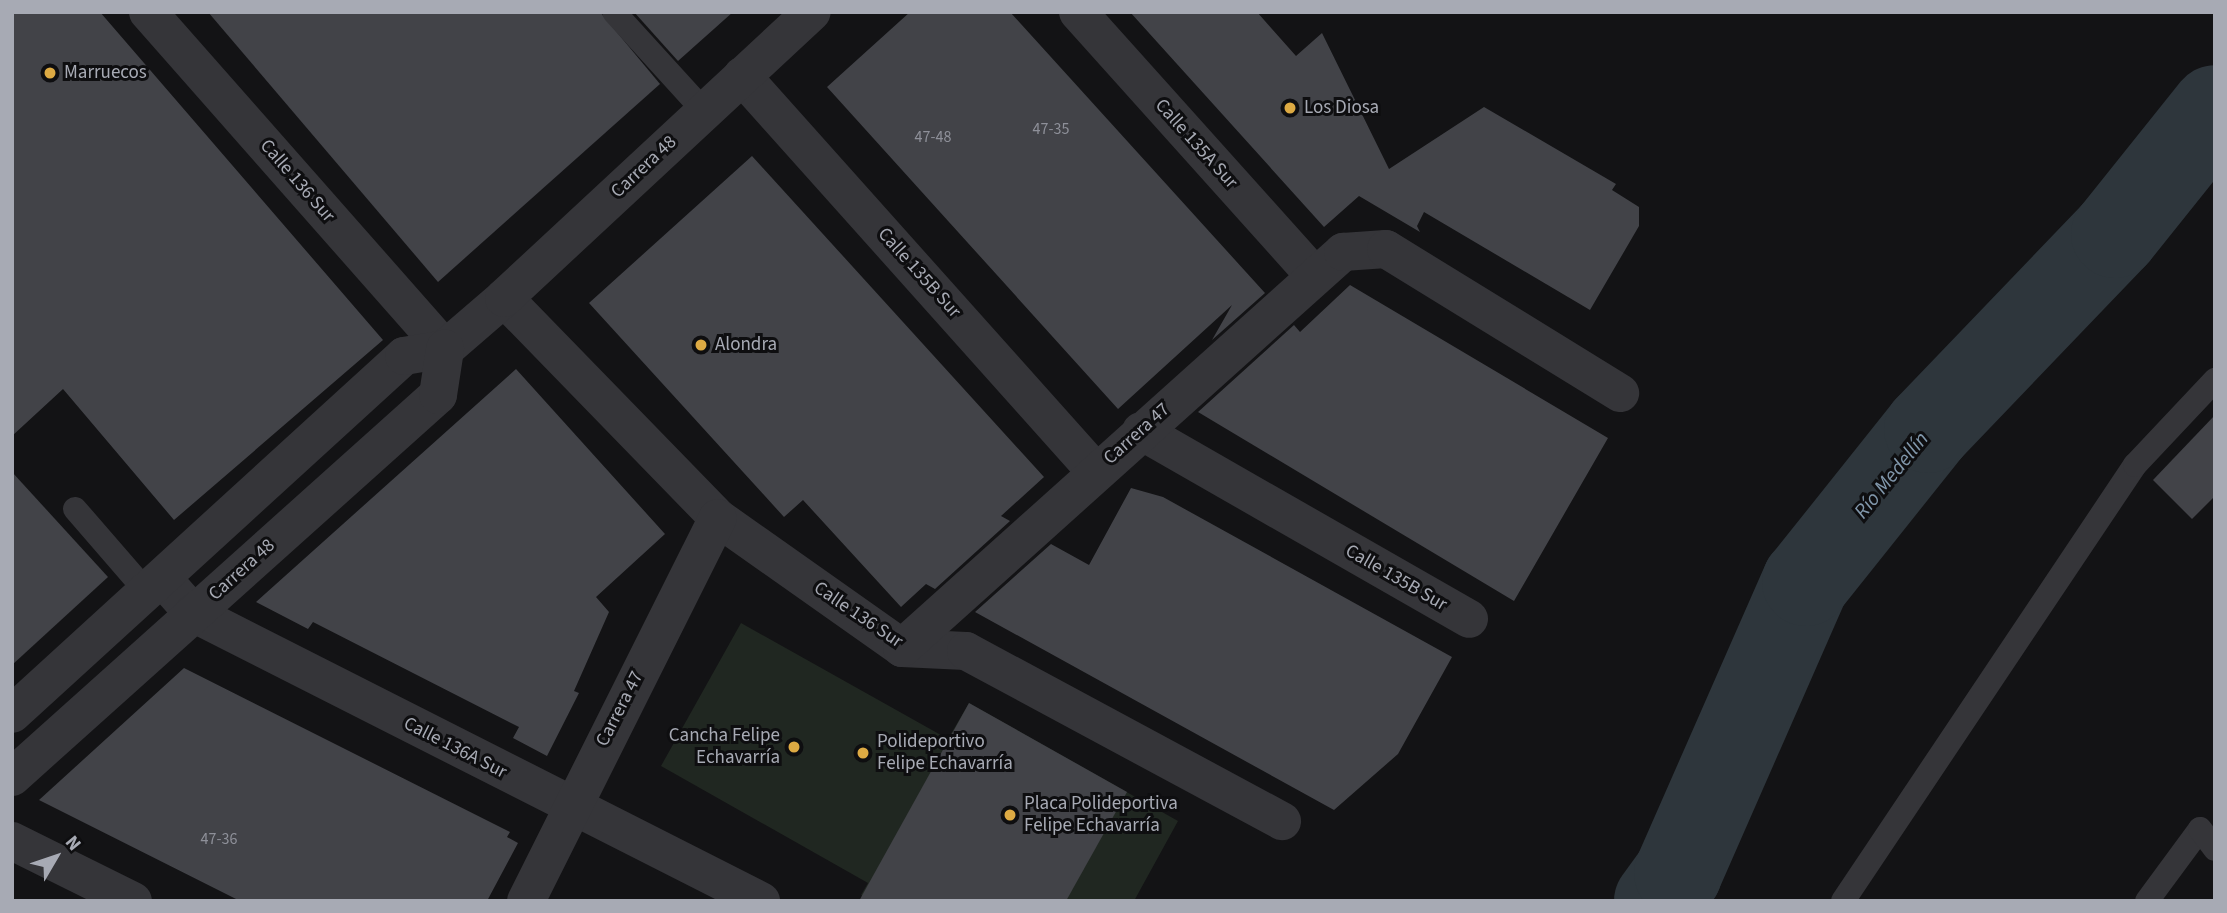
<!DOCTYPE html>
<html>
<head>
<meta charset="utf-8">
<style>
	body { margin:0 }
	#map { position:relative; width:2227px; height:913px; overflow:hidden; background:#131315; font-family:"Source Sans 3",sans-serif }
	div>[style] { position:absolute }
	.green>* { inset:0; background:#202721 }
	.river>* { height:88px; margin:-44px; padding:0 44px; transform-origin:44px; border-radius:44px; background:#2e363c }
	.building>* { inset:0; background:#424348 }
	.service>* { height:24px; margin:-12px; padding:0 12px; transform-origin:12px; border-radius:12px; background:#353539 }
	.minor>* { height:38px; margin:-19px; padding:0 19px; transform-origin:19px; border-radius:19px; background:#353539 }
	.dots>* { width:19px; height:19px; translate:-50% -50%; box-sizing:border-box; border:4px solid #0e0e10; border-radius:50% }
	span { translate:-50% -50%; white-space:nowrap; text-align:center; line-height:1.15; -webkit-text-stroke:6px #0e0e10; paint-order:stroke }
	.number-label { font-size:16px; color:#8e9099 }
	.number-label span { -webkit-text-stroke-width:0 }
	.poi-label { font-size:19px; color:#a7aab4 }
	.left { translate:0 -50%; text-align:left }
	.right { translate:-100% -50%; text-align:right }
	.street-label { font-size:19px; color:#a7aab4 }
	.water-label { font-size:21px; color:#8197ab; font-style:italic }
	.frame { position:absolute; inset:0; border:14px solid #a7aab4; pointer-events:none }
	.north { position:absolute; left:21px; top:822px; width:70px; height:70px; -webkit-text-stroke:5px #0e0e10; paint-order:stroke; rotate:51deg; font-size:19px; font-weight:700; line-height:28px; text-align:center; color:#a7aab4 }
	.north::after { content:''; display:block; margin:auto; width:24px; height:32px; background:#a7aab4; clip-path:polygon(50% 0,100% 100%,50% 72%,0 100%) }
</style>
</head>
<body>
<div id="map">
	<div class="green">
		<div style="clip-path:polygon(741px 623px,948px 739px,969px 703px,1178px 821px,1134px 901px,871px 901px,861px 895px,868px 883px,661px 766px)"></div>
	</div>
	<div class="river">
		<div style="left:1658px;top:901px;width:34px;rotate:-54deg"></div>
		<div style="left:1678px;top:873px;width:318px;rotate:-66.3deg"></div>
		<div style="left:1806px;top:582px;width:196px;rotate:-51.4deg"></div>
		<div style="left:1928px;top:429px;width:270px;rotate:-46.2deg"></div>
		<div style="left:2115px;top:234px;width:160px;rotate:-51.3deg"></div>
	</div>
	<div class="building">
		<div style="clip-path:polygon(12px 12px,100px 12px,383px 340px,174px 520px,63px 389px,12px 436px)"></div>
		<div style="clip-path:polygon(208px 12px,600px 12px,660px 84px,438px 282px)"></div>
		<div style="clip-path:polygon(634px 12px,733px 12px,678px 61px)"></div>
		<div style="clip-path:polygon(910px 12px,1010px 12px,1265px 293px,1212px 340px,1232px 305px,1118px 409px,827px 87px)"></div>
		<div style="clip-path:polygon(1130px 12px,1257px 12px,1296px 56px,1322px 33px,1389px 169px,1484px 107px,1616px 184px,1612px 190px,1639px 207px,1639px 226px,1590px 310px,1424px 212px,1417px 226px,1420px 232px,1359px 196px,1324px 227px)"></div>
		<div style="clip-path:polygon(752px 156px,1044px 477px,1001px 516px,1010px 521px,935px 589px,926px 584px,901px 607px,803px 500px,784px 517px,589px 303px)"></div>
		<div style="clip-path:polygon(1350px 285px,1608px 438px,1514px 601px,1198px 412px,1294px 325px,1300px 332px)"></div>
		<div style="clip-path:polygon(516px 369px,665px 534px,596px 597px,609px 612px,574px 691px,579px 693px,547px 756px,513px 738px,519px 727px,313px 622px,308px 629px,256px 602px)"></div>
		<div style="clip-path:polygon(2215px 415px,2215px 496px,2192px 519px,2153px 480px)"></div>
		<div style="clip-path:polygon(12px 472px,108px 577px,12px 665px)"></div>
		<div style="clip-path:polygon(1131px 488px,1163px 497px,1452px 657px,1398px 754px,1334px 810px,975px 612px,1051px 544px,1089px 565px)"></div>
		<div style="clip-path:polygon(184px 668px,510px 832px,507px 837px,518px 843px,487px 901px,240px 901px,39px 800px)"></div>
		<div style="clip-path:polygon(969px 703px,1127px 792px,1066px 901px,859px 901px)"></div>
	</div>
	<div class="service">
		<div style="left:614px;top:12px;width:134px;rotate:47.7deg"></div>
		<div style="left:75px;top:509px;width:110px;rotate:49.1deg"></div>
		<div style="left:1843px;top:901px;width:525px;rotate:-56.19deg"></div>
		<div style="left:2135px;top:465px;width:117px;rotate:-46.7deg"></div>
		<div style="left:2147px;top:901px;width:89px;rotate:-53.6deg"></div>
		<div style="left:2200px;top:829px;width:25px;rotate:53deg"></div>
	</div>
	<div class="minor">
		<div style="left:148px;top:12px;width:449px;rotate:48.6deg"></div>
		<div style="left:1078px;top:12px;width:353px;rotate:48.1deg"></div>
		<div style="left:742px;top:76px;width:530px;rotate:48.21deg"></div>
		<div style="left:504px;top:298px;width:307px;rotate:45.8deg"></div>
		<div style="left:718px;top:518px;width:225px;rotate:35.2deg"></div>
		<div style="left:902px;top:648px;width:64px;rotate:2.7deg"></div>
		<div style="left:966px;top:651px;width:359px;rotate:28.3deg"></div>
		<div style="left:1141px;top:431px;width:378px;rotate:29.8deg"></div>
		<div style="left:162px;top:578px;width:47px;rotate:48.5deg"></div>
		<div style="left:193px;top:613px;width:637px;rotate:26.89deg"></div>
		<div style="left:902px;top:648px;width:593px;rotate:-41.92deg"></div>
		<div style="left:1343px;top:252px;width:43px;rotate:-4deg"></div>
		<div style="left:1386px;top:249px;width:275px;rotate:31.6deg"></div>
		<div style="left:12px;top:714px;width:531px;rotate:-42.4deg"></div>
		<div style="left:404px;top:356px;width:42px;rotate:-9.7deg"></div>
		<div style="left:445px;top:349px;width:78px;rotate:-40.8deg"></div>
		<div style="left:504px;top:298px;width:420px;rotate:-42.9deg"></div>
		<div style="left:12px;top:777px;width:572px;rotate:-41.88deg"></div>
		<div style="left:438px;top:395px;width:47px;rotate:-81.3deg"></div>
		<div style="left:12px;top:841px;width:135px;rotate:26.4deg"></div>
		<div style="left:526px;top:901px;width:428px;rotate:-63.4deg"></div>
	</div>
	<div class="dots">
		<div style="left:50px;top:73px;background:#ddaa43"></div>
		<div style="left:1290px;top:108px;background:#ddaa43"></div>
		<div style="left:701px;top:345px;background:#ddaa43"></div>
		<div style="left:794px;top:747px;background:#ddaa43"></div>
		<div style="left:863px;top:753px;background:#ddaa43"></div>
		<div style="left:1010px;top:815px;background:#ddaa43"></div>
	</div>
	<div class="number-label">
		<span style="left:1051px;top:129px">47-35</span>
		<span style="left:933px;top:137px">47-48</span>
		<span style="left:219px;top:839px">47-36</span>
	</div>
	<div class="poi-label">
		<span class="left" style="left:64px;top:73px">Marruecos</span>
		<span class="left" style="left:1304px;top:108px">Los Diosa</span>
		<span class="left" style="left:715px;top:345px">Alondra</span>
		<span class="right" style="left:780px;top:747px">Cancha Felipe<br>Echavarría</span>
		<span class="left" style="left:877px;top:753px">Polideportivo<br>Felipe Echavarría</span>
		<span class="left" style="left:1024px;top:815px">Placa Polideportiva<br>Felipe Echavarría</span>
	</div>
	<div class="street-label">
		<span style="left:1196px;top:144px;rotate:48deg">Calle 135A Sur</span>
		<span style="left:644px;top:167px;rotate:-43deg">Carrera 48</span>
		<span style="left:297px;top:181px;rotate:49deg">Calle 136 Sur</span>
		<span style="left:919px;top:273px;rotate:48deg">Calle 135B Sur</span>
		<span style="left:1137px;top:434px;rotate:-42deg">Carrera 47</span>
		<span style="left:242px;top:570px;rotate:-42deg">Carrera 48</span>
		<span style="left:1396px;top:578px;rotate:30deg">Calle 135B Sur</span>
		<span style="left:858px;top:615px;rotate:34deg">Calle 136 Sur</span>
		<span style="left:620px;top:709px;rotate:-63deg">Carrera 47</span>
		<span style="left:455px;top:748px;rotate:27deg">Calle 136A Sur</span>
	</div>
	<div class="water-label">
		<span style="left:1891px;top:475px;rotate:-51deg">Río Medellín</span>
	</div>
	<div class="frame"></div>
	<div class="north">N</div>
</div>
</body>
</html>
